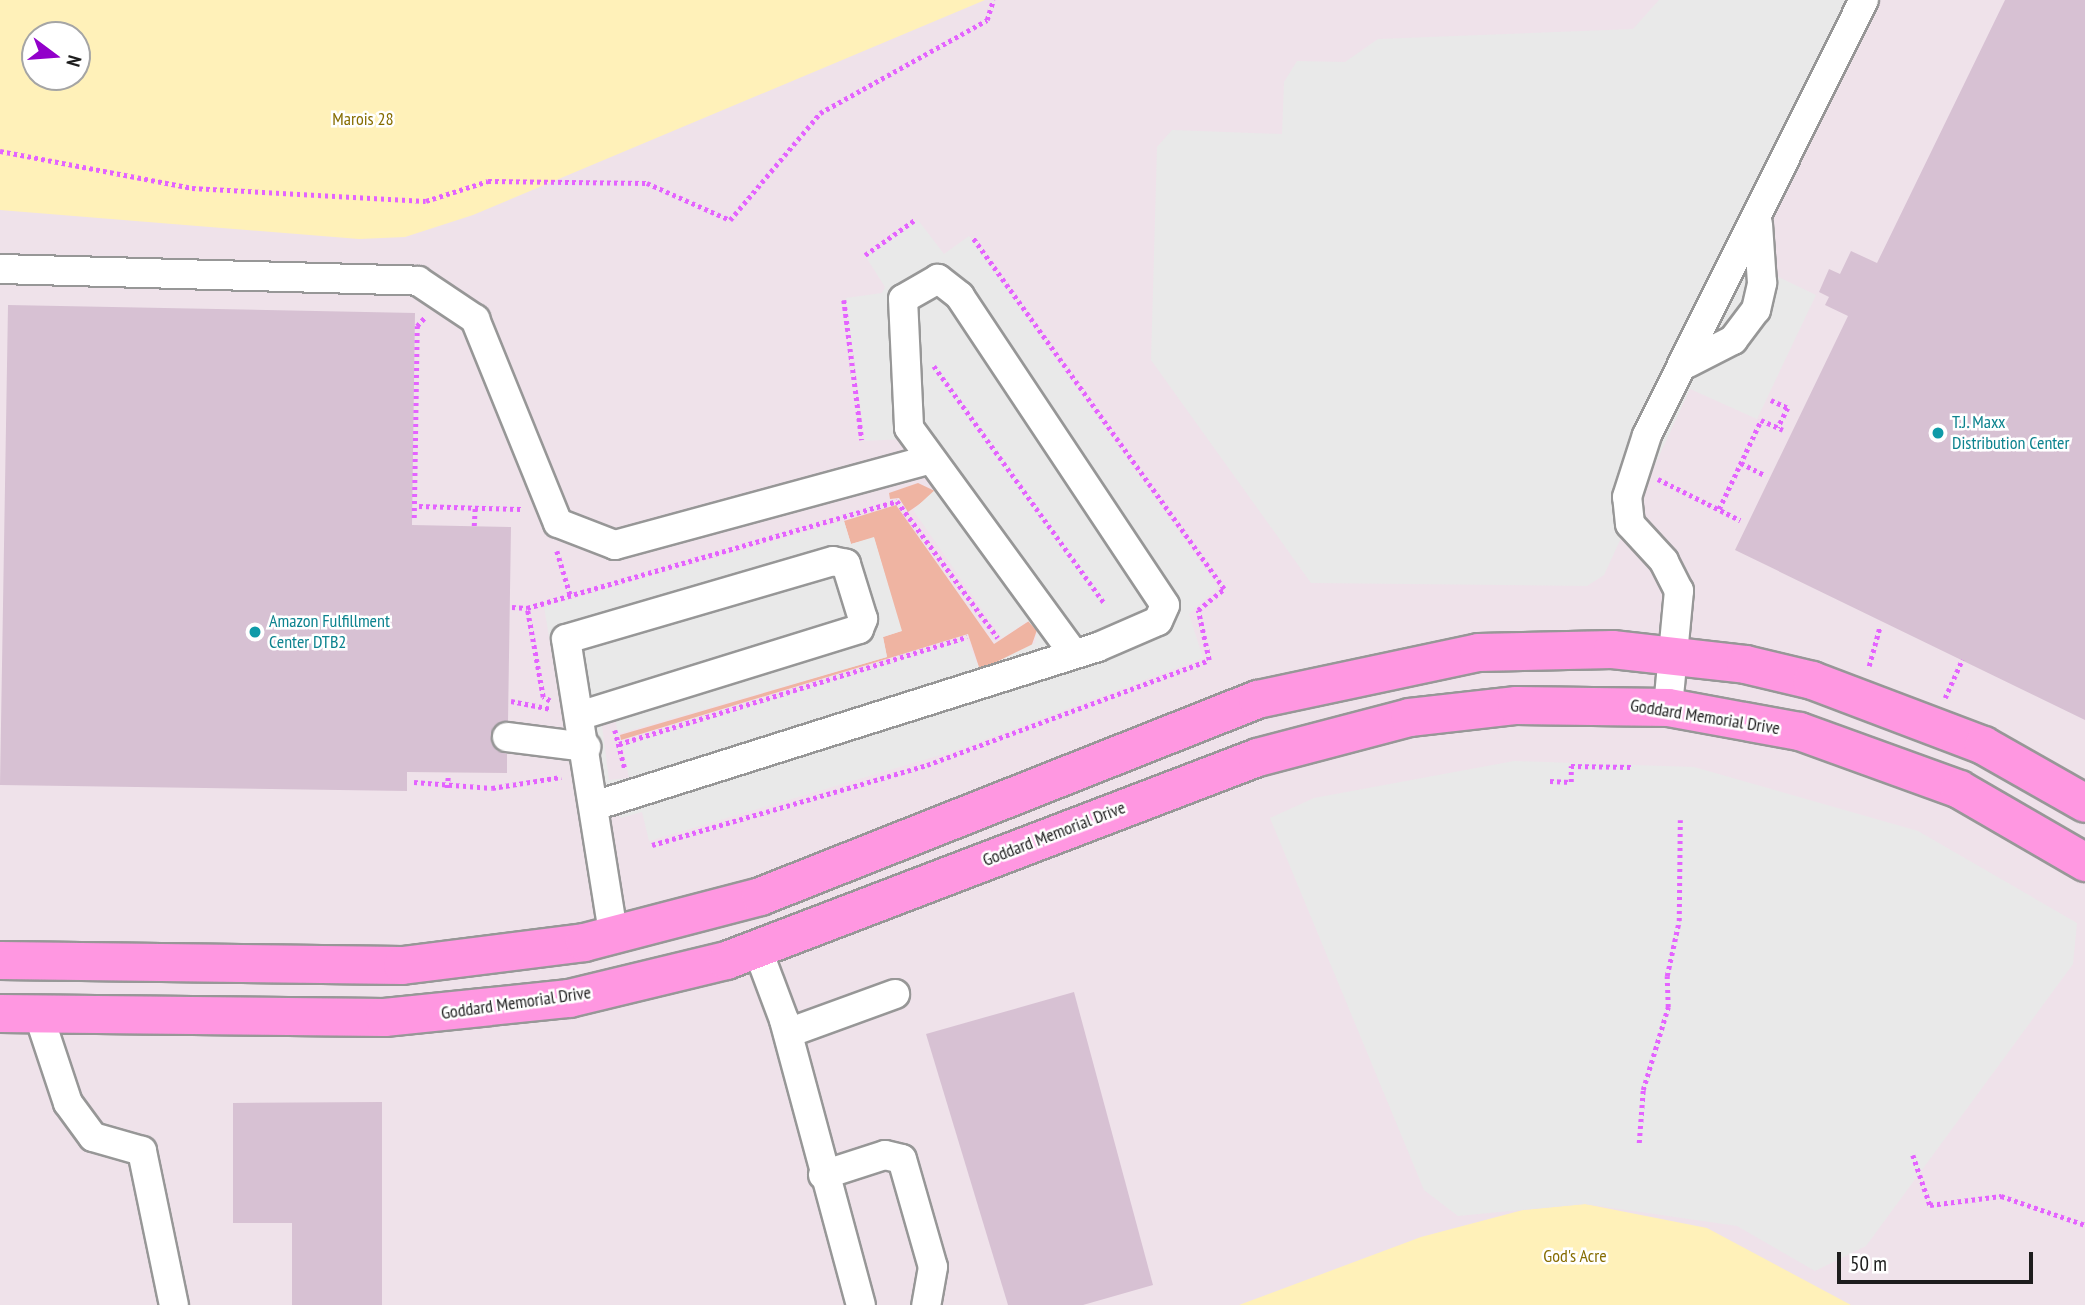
<!DOCTYPE html>
<html>
<head>
<meta charset="utf-8">
<style>
	body { margin:0 }
	#map { position:relative; width:2085px; height:1305px; overflow:hidden; background:#efe2ea; font-family:"PT Sans Narrow",sans-serif }
	div>[style] { position:absolute }
	.grass>* { inset:0; background:#efb4a2 }
	.park>* { inset:0; background:#fff1b9 }
	.parking>* { inset:0; background:#e9e9e9 }
	.building>* { inset:0; background:#d7c1d3 }
	.path>* { height:4.5px; margin-top:-2.25px; transform-origin:0; background:repeating-linear-gradient(90deg,#e463ff 0 3.5px,transparent 0 7px) }
	.roads { filter:drop-shadow(2px 0 #979797) drop-shadow(-2px 0 #979797) drop-shadow(0 2px #979797) drop-shadow(0 -2px #979797) }
	.minor>* { height:28px; margin:-14px; padding:0 14px; transform-origin:14px; border-radius:14px; background:#fff }
	.major>* { height:37px; margin:-18.5px; padding:0 18.5px; transform-origin:18.5px; border-radius:18.5px; background:#ff97e1 }
	.dots>* { width:19px; height:19px; translate:-50% -50%; box-sizing:border-box; border:4px solid #fff; border-radius:50% }
	span { translate:-50% -50%; white-space:nowrap; text-align:center; line-height:1.15; -webkit-text-stroke:5px #fff; paint-order:stroke }
	.park-label { font-size:18px; color:#866c00 }
	.culture-label { font-size:18px; color:#0d838f }
	.left { translate:0 -50%; text-align:left }
	.street-label { font-size:18px; color:#1d1d1d }
	.north { position:absolute; left:21px; top:21px; width:70px; height:70px; box-sizing:border-box; background:#fff; border:2px solid #a5a5a5; border-radius:50%; rotate:106deg; font-size:19px; font-weight:700; line-height:28px; text-align:center; color:#1d1d1d }
	.north::after { content:''; display:block; margin:auto; width:24px; height:32px; background:#9200ca; clip-path:polygon(50% 0,100% 100%,50% 72%,0 100%) }
	.scale { position:absolute; left:1837px; top:1252px; width:196px; height:32px; box-sizing:border-box; border:4px solid #1d1d1d; border-top:0; padding-left:9px; font-size:21px; line-height:24px; white-space:nowrap; color:#1d1d1d; -webkit-text-stroke:5px #fff; paint-order:stroke }
</style>
</head>
<body>
<div id="map">
	<div class="grass">
		<div style="clip-path:polygon(918px 483px,937px 492px,908px 512px,899px 498px,890px 499px,889px 493px)"></div>
		<div style="clip-path:polygon(896px 505px,994px 644px,1029px 621px,1037px 630px,1030px 650px,980px 670px,968px 634px,621px 740px,620px 735px,887px 657px,883px 637px,901px 631px,874px 538px,851px 544px,844px 521px)"></div>
	</div>
	<div class="park">
		<div style="clip-path:polygon(evenodd,0 0,985px 0,473px 215px,405px 237px,359px 239px,0 210px,0 0,77px 35px,77px 77px,35px 77px,35px 35px,77px 35px)"></div>
		<div style="clip-path:polygon(1585px 1204px,1707px 1228px,1851px 1305px,1239px 1305px,1421px 1237px,1523px 1210px)"></div>
	</div>
	<div class="parking">
		<div style="clip-path:polygon(1659px 0,1849px 0,1728px 253px,1816px 295px,1757px 419px,1690px 389px,1604px 575px,1587px 586px,1311px 583px,1151px 360px,1157px 147px,1172px 130px,1282px 134px,1284px 82px,1297px 61px,1345px 62px,1378px 39px,1633px 29px)"></div>
		<div style="clip-path:polygon(918px 220px,944px 254px,969px 236px,1218px 587px,1189px 614px,1203px 658px,954px 751px,649px 841px,642px 812px,621px 818px,572px 771px,544px 607px,844px 521px,851px 544px,874px 537px,902px 631px,883px 637px,887px 657px,618px 734px,614px 713px,601px 718px,609px 780px,629px 778px,623px 746px,967px 639px,980px 670px,1035px 643px,1037px 631px,1028px 621px,1002px 638px,913px 510px,937px 488px,902px 439px,865px 441px,846px 298px,882px 293px,885px 287px,866px 257px)"></div>
		<div style="clip-path:polygon(1514px 761px,1694px 767px,1918px 831px,2077px 923px,2073px 964px,1866px 1246px,1815px 1271px,1737px 1226px,1585px 1204px,1458px 1216px,1424px 1190px,1270px 818px,1314px 798px)"></div>
	</div>
	<div class="building">
		<div style="clip-path:polygon(2005px 0,2085px 0,2085px 720px,1735px 550px,1848px 316px,1825px 305px,1829px 297px,1819px 292px,1829px 269px,1840px 274px,1851px 251px,1877px 263px)"></div>
		<div style="clip-path:polygon(8px 305px,415px 313px,412px 525px,511px 527px,508px 721px,491px 736px,496px 750px,507px 754px,507px 773px,407px 772px,407px 791px,0 785px)"></div>
		<div style="clip-path:polygon(1074px 992px,1153px 1285px,1083px 1305px,1008px 1305px,926px 1034px)"></div>
		<div style="clip-path:polygon(382px 1102px,382px 1305px,292px 1305px,292px 1223px,233px 1223px,233px 1103px)"></div>
	</div>
	<div class="path">
		<div style="left:0;top:151px;width:196px;rotate:10.9deg"></div>
		<div style="left:192px;top:188px;width:234px;rotate:3.2deg"></div>
		<div style="left:426px;top:201px;width:65px;rotate:-17.9deg"></div>
		<div style="left:488px;top:181px;width:159px;rotate:0.7deg"></div>
		<div style="left:647px;top:183px;width:91px;rotate:24deg"></div>
		<div style="left:730px;top:220px;width:140px;rotate:-49.9deg"></div>
		<div style="left:820px;top:113px;width:191px;rotate:-29.1deg"></div>
		<div style="left:987px;top:20px;width:21px;rotate:-73deg"></div>
		<div style="left:865px;top:255px;width:62px;rotate:-35.2deg"></div>
		<div style="left:844px;top:300px;width:141px;rotate:82.7deg"></div>
		<div style="left:934px;top:366px;width:293px;rotate:54.3deg"></div>
		<div style="left:1771px;top:400px;width:19px;rotate:25deg"></div>
		<div style="left:1788px;top:408px;width:22px;rotate:117deg"></div>
		<div style="left:1741px;top:463px;width:27px;rotate:27deg"></div>
		<div style="left:1658px;top:479px;width:92px;rotate:26.6deg"></div>
		<div style="left:419px;top:506px;width:103px;rotate:1.7deg"></div>
		<div style="left:1719px;top:509px;width:98px;rotate:-64.7deg"></div>
		<div style="left:1761px;top:420px;width:24px;rotate:24deg"></div>
		<div style="left:414px;top:518px;width:192px;rotate:-89.1deg"></div>
		<div style="left:417px;top:326px;width:13px;rotate:-48deg"></div>
		<div style="left:474px;top:526px;width:20px;rotate:-87deg"></div>
		<div style="left:557px;top:551px;width:48px;rotate:73.1deg"></div>
		<div style="left:512px;top:607px;width:15px;rotate:4deg"></div>
		<div style="left:1869px;top:666px;width:41px;rotate:-74.6deg"></div>
		<div style="left:1945px;top:698px;width:42px;rotate:-65.9deg"></div>
		<div style="left:511px;top:701px;width:41px;rotate:11.3deg"></div>
		<div style="left:550px;top:701px;width:8px;rotate:-150deg"></div>
		<div style="left:543px;top:697px;width:90px;rotate:-100.2deg"></div>
		<div style="left:527px;top:608px;width:385px;rotate:-16.1deg"></div>
		<div style="left:897px;top:501px;width:170px;rotate:53.6deg"></div>
		<div style="left:615px;top:730px;width:40px;rotate:75.6deg"></div>
		<div style="left:619px;top:744px;width:364px;rotate:-17.1deg"></div>
		<div style="left:1550px;top:781px;width:21px;rotate:3deg"></div>
		<div style="left:1571px;top:782px;width:16px;rotate:-90deg"></div>
		<div style="left:1571px;top:766px;width:62px;rotate:0.9deg"></div>
		<div style="left:414px;top:782px;width:78px;rotate:4.4deg"></div>
		<div style="left:492px;top:788px;width:70px;rotate:-9.1deg"></div>
		<div style="left:447px;top:788px;width:11px;rotate:-85deg"></div>
		<div style="left:652px;top:845px;width:286px;rotate:-16.2deg"></div>
		<div style="left:927px;top:765px;width:301px;rotate:-20.4deg"></div>
		<div style="left:1209px;top:660px;width:51px;rotate:-102.4deg"></div>
		<div style="left:1198px;top:610px;width:33px;rotate:-39deg"></div>
		<div style="left:1224px;top:589px;width:433px;rotate:-125.6deg"></div>
		<div style="left:1639px;top:1143px;width:53px;rotate:-85.7deg"></div>
		<div style="left:1643px;top:1090px;width:87px;rotate:-73.2deg"></div>
		<div style="left:1668px;top:1007px;width:31px;rotate:-92deg"></div>
		<div style="left:1667px;top:976px;width:56px;rotate:-77.7deg"></div>
		<div style="left:1679px;top:921px;width:101px;rotate:-89.4deg"></div>
		<div style="left:1913px;top:1155px;width:53px;rotate:71.2deg"></div>
		<div style="left:1930px;top:1205px;width:72px;rotate:-7.2deg"></div>
		<div style="left:2001px;top:1196px;width:89px;rotate:19deg"></div>
	</div>
	<div class="roads">
		<div class="minor">
			<div style="left:0;top:269px;width:418px;rotate:1.6deg"></div>
			<div style="left:418px;top:281px;width:69px;rotate:33.7deg"></div>
			<div style="left:475px;top:319px;width:220px;rotate:67.9deg"></div>
			<div style="left:558px;top:523px;width:61px;rotate:21.1deg"></div>
			<div style="left:615px;top:545px;width:327px;rotate:-15.2deg"></div>
			<div style="left:1688px;top:363px;width:51px;rotate:-27.1deg"></div>
			<div style="left:1733px;top:340px;width:38px;rotate:-53deg"></div>
			<div style="left:1756px;top:310px;width:28px;rotate:-77deg"></div>
			<div style="left:1762px;top:283px;width:59px;rotate:-93.9deg"></div>
			<div style="left:1668px;top:707px;width:117px;rotate:-84.6deg"></div>
			<div style="left:1679px;top:591px;width:34px;rotate:-117deg"></div>
			<div style="left:1664px;top:561px;width:50px;rotate:-132.6deg"></div>
			<div style="left:1630px;top:524px;width:27px;rotate:-96deg"></div>
			<div style="left:1627px;top:497px;width:65px;rotate:-72.1deg"></div>
			<div style="left:1647px;top:435px;width:486px;rotate:-63.5deg"></div>
			<div style="left:582px;top:715px;width:290px;rotate:-17.2deg"></div>
			<div style="left:859px;top:629px;width:11px;rotate:-68deg"></div>
			<div style="left:863px;top:619px;width:58px;rotate:-107.2deg"></div>
			<div style="left:846px;top:564px;width:13px;rotate:-167deg"></div>
			<div style="left:833px;top:561px;width:278px;rotate:163.7deg"></div>
			<div style="left:566px;top:639px;width:299px;rotate:80.9deg"></div>
			<div style="left:507px;top:737px;width:80px;rotate:7.2deg"></div>
			<div style="left:594px;top:806px;width:528px;rotate:-17.51deg"></div>
			<div style="left:1098px;top:647px;width:65px;rotate:-23.4deg"></div>
			<div style="left:1158px;top:621px;width:17px;rotate:-66deg"></div>
			<div style="left:1165px;top:605px;width:371px;rotate:-123.6deg"></div>
			<div style="left:960px;top:296px;width:28px;rotate:-142deg"></div>
			<div style="left:938px;top:279px;width:40px;rotate:150.3deg"></div>
			<div style="left:903px;top:299px;width:129px;rotate:87.3deg"></div>
			<div style="left:909px;top:428px;width:278px;rotate:53.9deg"></div>
			<div style="left:757px;top:948px;width:77px;rotate:69.4deg"></div>
			<div style="left:784px;top:1020px;width:295px;rotate:74.9deg"></div>
			<div style="left:38px;top:1013px;width:95px;rotate:71.6deg"></div>
			<div style="left:68px;top:1103px;width:42px;rotate:53.7deg"></div>
			<div style="left:93px;top:1137px;width:51px;rotate:15.9deg"></div>
			<div style="left:142px;top:1151px;width:157px;rotate:78.3deg"></div>
			<div style="left:788px;top:1033px;width:114px;rotate:-20deg"></div>
			<div style="left:823px;top:1175px;width:65px;rotate:-17.9deg"></div>
			<div style="left:885px;top:1155px;width:17px;rotate:13deg"></div>
			<div style="left:902px;top:1159px;width:112px;rotate:74deg"></div>
			<div style="left:933px;top:1267px;width:39px;rotate:100deg"></div>
		</div>
		<div class="major">
			<div style="left:0;top:960px;width:402px;rotate:0.7deg"></div>
			<div style="left:402px;top:965px;width:183px;rotate:-7.2deg"></div>
			<div style="left:584px;top:942px;width:182px;rotate:-14.6deg"></div>
			<div style="left:760px;top:896px;width:535px;rotate:-21.62deg"></div>
			<div style="left:1257px;top:699px;width:226px;rotate:-12deg"></div>
			<div style="left:1478px;top:652px;width:134px;rotate:-1.3deg"></div>
			<div style="left:1612px;top:649px;width:134px;rotate:6.4deg"></div>
			<div style="left:1745px;top:664px;width:69px;rotate:13.4deg"></div>
			<div style="left:1812px;top:680px;width:183px;rotate:20.8deg"></div>
			<div style="left:1983px;top:745px;width:117px;rotate:29.6deg"></div>
			<div style="left:0;top:1013px;width:384px;rotate:0.6deg"></div>
			<div style="left:384px;top:1017px;width:186px;rotate:-5.9deg"></div>
			<div style="left:569px;top:998px;width:162px;rotate:-13.6deg"></div>
			<div style="left:726px;top:960px;width:568px;rotate:-20.92deg"></div>
			<div style="left:1257px;top:757px;width:157px;rotate:-14.7deg"></div>
			<div style="left:1409px;top:717px;width:108px;rotate:-6.4deg"></div>
			<div style="left:1516px;top:705px;width:152px;rotate:0.8deg"></div>
			<div style="left:1668px;top:707px;width:133px;rotate:10.4deg"></div>
			<div style="left:1799px;top:731px;width:170px;rotate:19.9deg"></div>
			<div style="left:1959px;top:789px;width:146px;rotate:30.1deg"></div>
		</div>
	</div>
	<div class="dots">
		<div style="left:1938px;top:433px;background:#0f9aa8"></div>
		<div style="left:255px;top:632px;background:#0f9aa8"></div>
	</div>
	<div class="park-label">
		<span style="left:363px;top:119px">Marois 28</span>
		<span style="left:1575px;top:1256px">God's Acre</span>
	</div>
	<div class="culture-label">
		<span class="left" style="left:1952px;top:433px">T.J. Maxx<br>Distribution Center</span>
		<span class="left" style="left:269px;top:632px">Amazon Fulfillment<br>Center DTB2</span>
	</div>
	<div class="street-label">
		<span style="left:1705px;top:717px;rotate:9deg">Goddard Memorial Drive</span>
		<span style="left:1054px;top:834px;rotate:-21deg">Goddard Memorial Drive</span>
		<span style="left:516px;top:1003px;rotate:-8deg">Goddard Memorial Drive</span>
	</div>
	<div class="north">N</div>
	<div class="scale">50 m</div>
</div>
</body>
</html>
